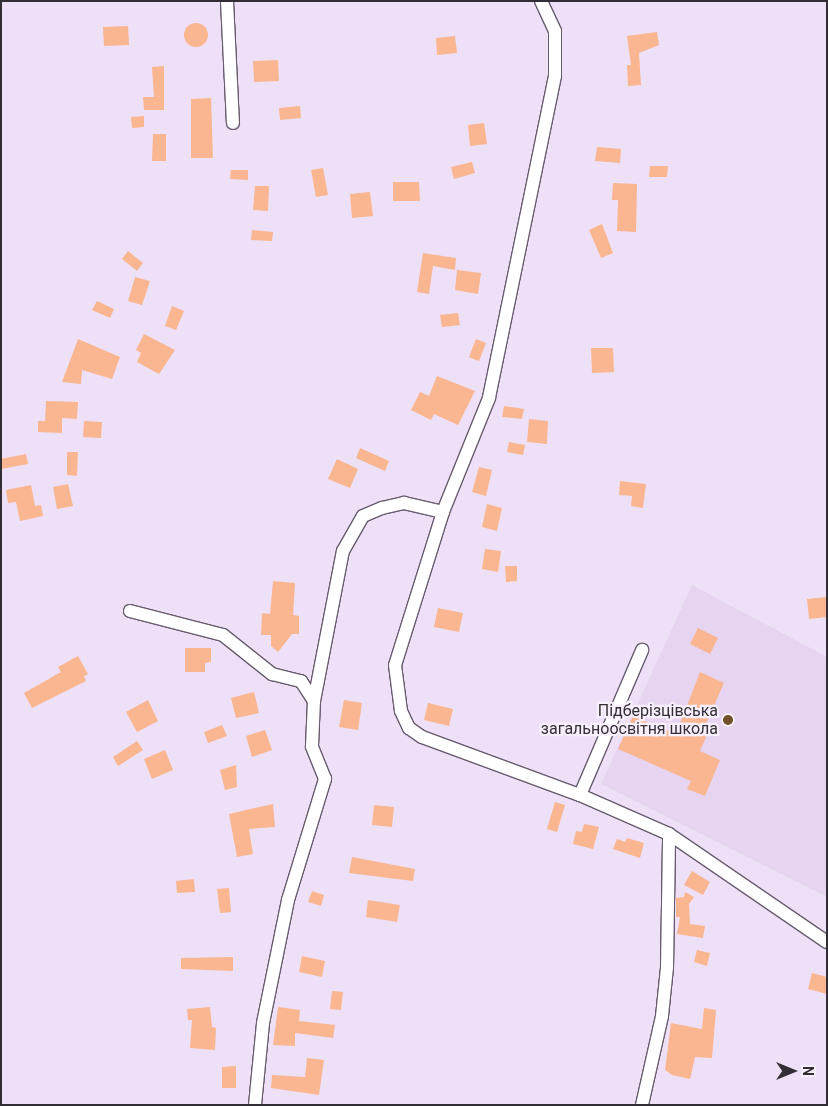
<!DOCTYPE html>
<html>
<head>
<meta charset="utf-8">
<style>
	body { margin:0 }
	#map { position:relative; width:828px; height:1106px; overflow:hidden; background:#eee0f7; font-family:Roboto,sans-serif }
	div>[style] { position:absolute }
	.built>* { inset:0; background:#e6d4f1 }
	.building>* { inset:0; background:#f9b690 }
	.round { border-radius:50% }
	.roads { filter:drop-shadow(1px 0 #675b6e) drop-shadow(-1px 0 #675b6e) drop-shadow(0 1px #675b6e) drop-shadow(0 -1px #675b6e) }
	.minor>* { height:12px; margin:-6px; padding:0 6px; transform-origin:6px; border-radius:6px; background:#fff }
	.dots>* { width:14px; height:14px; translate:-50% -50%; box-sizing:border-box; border:2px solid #f8f0fd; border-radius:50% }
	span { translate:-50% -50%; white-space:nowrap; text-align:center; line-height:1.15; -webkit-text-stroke:4.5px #f8f0fd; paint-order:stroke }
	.poi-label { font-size:16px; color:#332e36 }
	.right { translate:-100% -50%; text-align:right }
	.frame { position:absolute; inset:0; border:2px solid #332e36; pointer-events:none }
	.north { position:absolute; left:768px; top:1046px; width:50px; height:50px; -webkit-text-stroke:4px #f8f0fd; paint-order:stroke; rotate:90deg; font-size:14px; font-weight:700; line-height:20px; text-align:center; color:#332e36 }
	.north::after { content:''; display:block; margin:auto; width:18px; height:22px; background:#332e36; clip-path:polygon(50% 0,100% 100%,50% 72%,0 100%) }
</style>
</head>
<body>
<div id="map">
	<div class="built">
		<div style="clip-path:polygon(692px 585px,827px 657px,827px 897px,601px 784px)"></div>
	</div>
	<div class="building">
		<div class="round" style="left:184px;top:23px;width:24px;height:24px"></div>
		<div style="clip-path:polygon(128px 26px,129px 45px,104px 46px,103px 27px)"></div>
		<div style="clip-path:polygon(657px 32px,659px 45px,639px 53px,641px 85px,628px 86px,627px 65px,631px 65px,627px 36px)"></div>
		<div style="clip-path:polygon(455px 36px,457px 53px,437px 55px,436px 38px)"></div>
		<div style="clip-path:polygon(278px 60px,279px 81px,254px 82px,253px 61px)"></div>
		<div style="clip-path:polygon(164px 66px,164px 110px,144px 110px,143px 97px,154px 97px,152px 67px)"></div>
		<div style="clip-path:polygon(211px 98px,213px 158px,191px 158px,191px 99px)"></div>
		<div style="clip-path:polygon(300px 106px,301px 118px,280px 120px,279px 108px)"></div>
		<div style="clip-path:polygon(144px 116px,144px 127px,132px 128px,131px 117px)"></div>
		<div style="clip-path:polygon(484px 123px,487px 144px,470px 146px,468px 125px)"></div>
		<div style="clip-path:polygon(153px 134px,166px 134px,166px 161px,152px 161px)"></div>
		<div style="clip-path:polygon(597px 147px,621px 149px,620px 163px,595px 161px)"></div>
		<div style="clip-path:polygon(472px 162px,475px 173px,454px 179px,451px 167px)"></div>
		<div style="clip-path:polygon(650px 166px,668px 166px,667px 177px,649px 177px)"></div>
		<div style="clip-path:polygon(323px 168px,328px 195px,316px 197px,311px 170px)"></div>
		<div style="clip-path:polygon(231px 170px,248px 170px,248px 180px,230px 179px)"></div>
		<div style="clip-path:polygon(393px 182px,419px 182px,420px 201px,393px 201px)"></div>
		<div style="clip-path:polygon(613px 183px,637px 184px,636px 232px,617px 231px,618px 200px,612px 200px)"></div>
		<div style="clip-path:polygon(255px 186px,269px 186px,268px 211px,253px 210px)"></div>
		<div style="clip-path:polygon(370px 192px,373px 216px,352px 218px,350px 194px)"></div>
		<div style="clip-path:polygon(602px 224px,613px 253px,601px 258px,589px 230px)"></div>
		<div style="clip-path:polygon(252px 230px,273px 232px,272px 241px,251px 240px)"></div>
		<div style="clip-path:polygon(128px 251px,143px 263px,137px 271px,122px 259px)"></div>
		<div style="clip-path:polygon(423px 253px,456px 258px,455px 270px,433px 266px,429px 294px,417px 292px)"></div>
		<div style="clip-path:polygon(457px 270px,481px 273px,478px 294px,455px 290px)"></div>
		<div style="clip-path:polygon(135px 277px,150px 281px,142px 305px,128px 301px)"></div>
		<div style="clip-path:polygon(97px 301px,114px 309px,110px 318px,92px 310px)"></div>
		<div style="clip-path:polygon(172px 306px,184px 311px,176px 330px,165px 326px)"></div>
		<div style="clip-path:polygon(458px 313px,460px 325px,442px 327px,440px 315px)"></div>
		<div style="clip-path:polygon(144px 334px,175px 350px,159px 374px,137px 362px,141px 353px,136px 350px)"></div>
		<div style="clip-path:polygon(78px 339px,120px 357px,112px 379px,82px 370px,81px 384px,62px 382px)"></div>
		<div style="clip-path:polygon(476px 339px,486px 343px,479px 361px,469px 357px)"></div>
		<div style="clip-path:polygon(591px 348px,613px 348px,614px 372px,592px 373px)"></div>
		<div style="clip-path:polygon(437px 376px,475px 391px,458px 425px,434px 414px,431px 420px,411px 410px,420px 392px,429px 396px)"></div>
		<div style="clip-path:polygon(46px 401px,78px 402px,77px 419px,62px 418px,62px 433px,38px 432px,38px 421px,45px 421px)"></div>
		<div style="clip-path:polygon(504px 406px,524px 409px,522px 419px,502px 417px)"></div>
		<div style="clip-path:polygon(529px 419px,548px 421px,547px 444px,527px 442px)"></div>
		<div style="clip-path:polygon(84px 421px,102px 422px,101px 438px,83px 437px)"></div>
		<div style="clip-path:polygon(509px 442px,525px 445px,523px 455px,507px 452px)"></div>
		<div style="clip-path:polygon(360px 448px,389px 461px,385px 471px,356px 458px)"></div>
		<div style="clip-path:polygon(67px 452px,78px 452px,77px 476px,67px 475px)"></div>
		<div style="clip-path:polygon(26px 454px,28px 464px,1px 469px,1px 459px)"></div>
		<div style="clip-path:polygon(337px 459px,358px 469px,350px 488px,328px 479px)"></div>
		<div style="clip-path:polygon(479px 467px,492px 470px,486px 496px,472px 492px)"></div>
		<div style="clip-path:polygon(620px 481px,646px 484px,643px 508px,631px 506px,632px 496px,619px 495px)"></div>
		<div style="clip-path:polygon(68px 484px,73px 506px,57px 509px,53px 487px)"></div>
		<div style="clip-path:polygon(31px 485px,35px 506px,41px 505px,43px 516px,20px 521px,16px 502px,8px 503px,6px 490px)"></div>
		<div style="clip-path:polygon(487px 504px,502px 508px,497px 531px,482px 527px)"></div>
		<div style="clip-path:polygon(485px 549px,501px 551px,498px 572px,482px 569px)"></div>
		<div style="clip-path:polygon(505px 566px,517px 566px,517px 581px,506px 582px)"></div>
		<div style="clip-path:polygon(273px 581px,295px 583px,293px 615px,299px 616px,299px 634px,292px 634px,278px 652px,271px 646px,271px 635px,261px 635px,262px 613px,270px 614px)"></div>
		<div style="clip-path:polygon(826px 597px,827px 617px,809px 619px,807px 599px)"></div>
		<div style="clip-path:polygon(438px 608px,463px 613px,459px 632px,434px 627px)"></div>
		<div style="clip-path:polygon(698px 628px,718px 638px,710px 654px,690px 644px)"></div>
		<div style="clip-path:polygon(185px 648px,211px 648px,211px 662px,205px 663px,205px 672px,185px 672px)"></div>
		<div style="clip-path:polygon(78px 656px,88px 674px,84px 676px,86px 681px,32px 708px,24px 693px,61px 672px,58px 667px)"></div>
		<div style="clip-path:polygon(700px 672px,724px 683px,702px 733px,707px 735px,700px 751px,720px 760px,705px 796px,687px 789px,691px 781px,618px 749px,633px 716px,676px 734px)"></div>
		<div style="clip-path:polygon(254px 692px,259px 713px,236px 718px,231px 698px)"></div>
		<div style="clip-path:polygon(148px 700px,158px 721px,137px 732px,126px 712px)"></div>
		<div style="clip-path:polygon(344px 700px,362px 703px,358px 730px,339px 727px)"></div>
		<div style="clip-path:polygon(428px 703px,453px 709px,449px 726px,424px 720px)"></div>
		<div style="clip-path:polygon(222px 725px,227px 736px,208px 743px,204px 732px)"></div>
		<div style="clip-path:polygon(265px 730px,272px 750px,252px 757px,246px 736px)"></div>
		<div style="clip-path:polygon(137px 741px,143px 750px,118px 766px,113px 757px)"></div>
		<div style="clip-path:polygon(165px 750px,173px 770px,152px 779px,144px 759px)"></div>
		<div style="clip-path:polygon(236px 765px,237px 787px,225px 790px,220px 770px)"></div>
		<div style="clip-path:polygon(555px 802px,565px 805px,557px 832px,547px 829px)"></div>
		<div style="clip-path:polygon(273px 804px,275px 827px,249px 829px,253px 854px,237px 857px,229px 814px)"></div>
		<div style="clip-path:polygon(374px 805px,394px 807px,392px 827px,372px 825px)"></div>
		<div style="clip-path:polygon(584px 824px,599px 827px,593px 849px,573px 844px,576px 831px,582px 832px)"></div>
		<div style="clip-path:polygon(627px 838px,644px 843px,640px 858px,613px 849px,617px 839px,625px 842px)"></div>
		<div style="clip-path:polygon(352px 857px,415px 869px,413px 881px,349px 873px)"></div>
		<div style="clip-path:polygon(692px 871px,710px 882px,703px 895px,684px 885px)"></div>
		<div style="clip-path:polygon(194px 879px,195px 892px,177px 893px,176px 881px)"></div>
		<div style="clip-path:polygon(229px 888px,231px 912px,220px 913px,217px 889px)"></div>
		<div style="clip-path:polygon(312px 891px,324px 895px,321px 906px,308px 902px)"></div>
		<div style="clip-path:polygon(685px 892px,694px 897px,689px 904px,690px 924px,705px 926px,703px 938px,677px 934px,680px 917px,676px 917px,676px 898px,684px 897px)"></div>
		<div style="clip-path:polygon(368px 900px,400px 905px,397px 922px,366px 917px)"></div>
		<div style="clip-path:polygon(697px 950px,710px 953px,707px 966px,694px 962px)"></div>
		<div style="clip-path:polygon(302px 956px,325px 961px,322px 977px,299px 972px)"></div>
		<div style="clip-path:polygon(233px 957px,233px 971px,181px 969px,181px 958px)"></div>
		<div style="clip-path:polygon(812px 973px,827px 977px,827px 994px,808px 989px)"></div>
		<div style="clip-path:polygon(332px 991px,343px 992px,341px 1010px,330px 1009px)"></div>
		<div style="clip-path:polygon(210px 1007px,212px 1027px,216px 1028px,215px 1050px,190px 1048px,192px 1020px,188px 1020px,187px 1009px)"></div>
		<div style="clip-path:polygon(278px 1007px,300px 1010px,299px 1021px,335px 1025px,333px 1038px,295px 1033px,295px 1046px,273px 1045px)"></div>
		<div style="clip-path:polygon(704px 1008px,716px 1010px,712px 1058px,695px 1057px,690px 1079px,672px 1075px,665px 1070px,671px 1023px,702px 1029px)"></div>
		<div style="clip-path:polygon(307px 1058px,324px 1060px,319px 1095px,271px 1088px,272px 1075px,305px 1077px)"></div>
		<div style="clip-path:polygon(236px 1066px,236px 1088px,222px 1088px,222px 1067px)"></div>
	</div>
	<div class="roads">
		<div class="minor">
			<div style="left:227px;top:1px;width:122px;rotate:87.2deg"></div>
			<div style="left:541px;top:1px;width:33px;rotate:65deg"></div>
			<div style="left:555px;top:31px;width:45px;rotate:90deg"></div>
			<div style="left:555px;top:76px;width:329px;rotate:101.6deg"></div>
			<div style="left:489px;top:398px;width:123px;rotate:112deg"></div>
			<div style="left:443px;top:512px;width:160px;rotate:107.4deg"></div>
			<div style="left:395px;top:665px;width:46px;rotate:82.6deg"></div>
			<div style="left:401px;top:711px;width:19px;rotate:65deg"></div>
			<div style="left:409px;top:728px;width:16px;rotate:35deg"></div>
			<div style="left:422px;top:737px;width:168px;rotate:20.2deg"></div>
			<div style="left:580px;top:795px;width:97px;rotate:23.7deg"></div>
			<div style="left:669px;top:834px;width:191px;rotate:34.4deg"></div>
			<div style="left:130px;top:611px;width:96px;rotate:14.5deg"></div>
			<div style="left:223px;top:635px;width:63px;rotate:38.5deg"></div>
			<div style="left:272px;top:674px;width:30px;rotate:14deg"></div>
			<div style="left:301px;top:681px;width:24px;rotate:57deg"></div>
			<div style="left:580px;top:795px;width:158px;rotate:-66.8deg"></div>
			<div style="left:255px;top:1105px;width:82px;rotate:-84.4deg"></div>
			<div style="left:263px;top:1023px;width:126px;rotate:-78.5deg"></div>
			<div style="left:288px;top:900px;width:127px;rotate:-73deg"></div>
			<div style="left:325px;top:779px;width:35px;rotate:-112deg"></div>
			<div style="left:312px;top:746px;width:45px;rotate:-87.5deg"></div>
			<div style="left:314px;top:701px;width:153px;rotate:-79.1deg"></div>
			<div style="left:343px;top:551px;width:40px;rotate:-60.3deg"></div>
			<div style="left:363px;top:516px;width:21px;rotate:-23deg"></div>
			<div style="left:382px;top:508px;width:23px;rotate:-13deg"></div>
			<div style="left:404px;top:503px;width:40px;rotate:13deg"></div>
			<div style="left:642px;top:1105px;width:91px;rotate:-77.3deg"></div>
			<div style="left:662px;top:1016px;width:48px;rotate:-84.1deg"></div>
			<div style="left:667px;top:968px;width:134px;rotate:-89.1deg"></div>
		</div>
	</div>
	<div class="dots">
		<div style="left:728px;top:720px;background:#715027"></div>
	</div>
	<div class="poi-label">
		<span class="right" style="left:718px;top:720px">Підберізцівська<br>загальноосвітня школа</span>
	</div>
	<div class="frame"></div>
	<div class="north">N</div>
</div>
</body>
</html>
